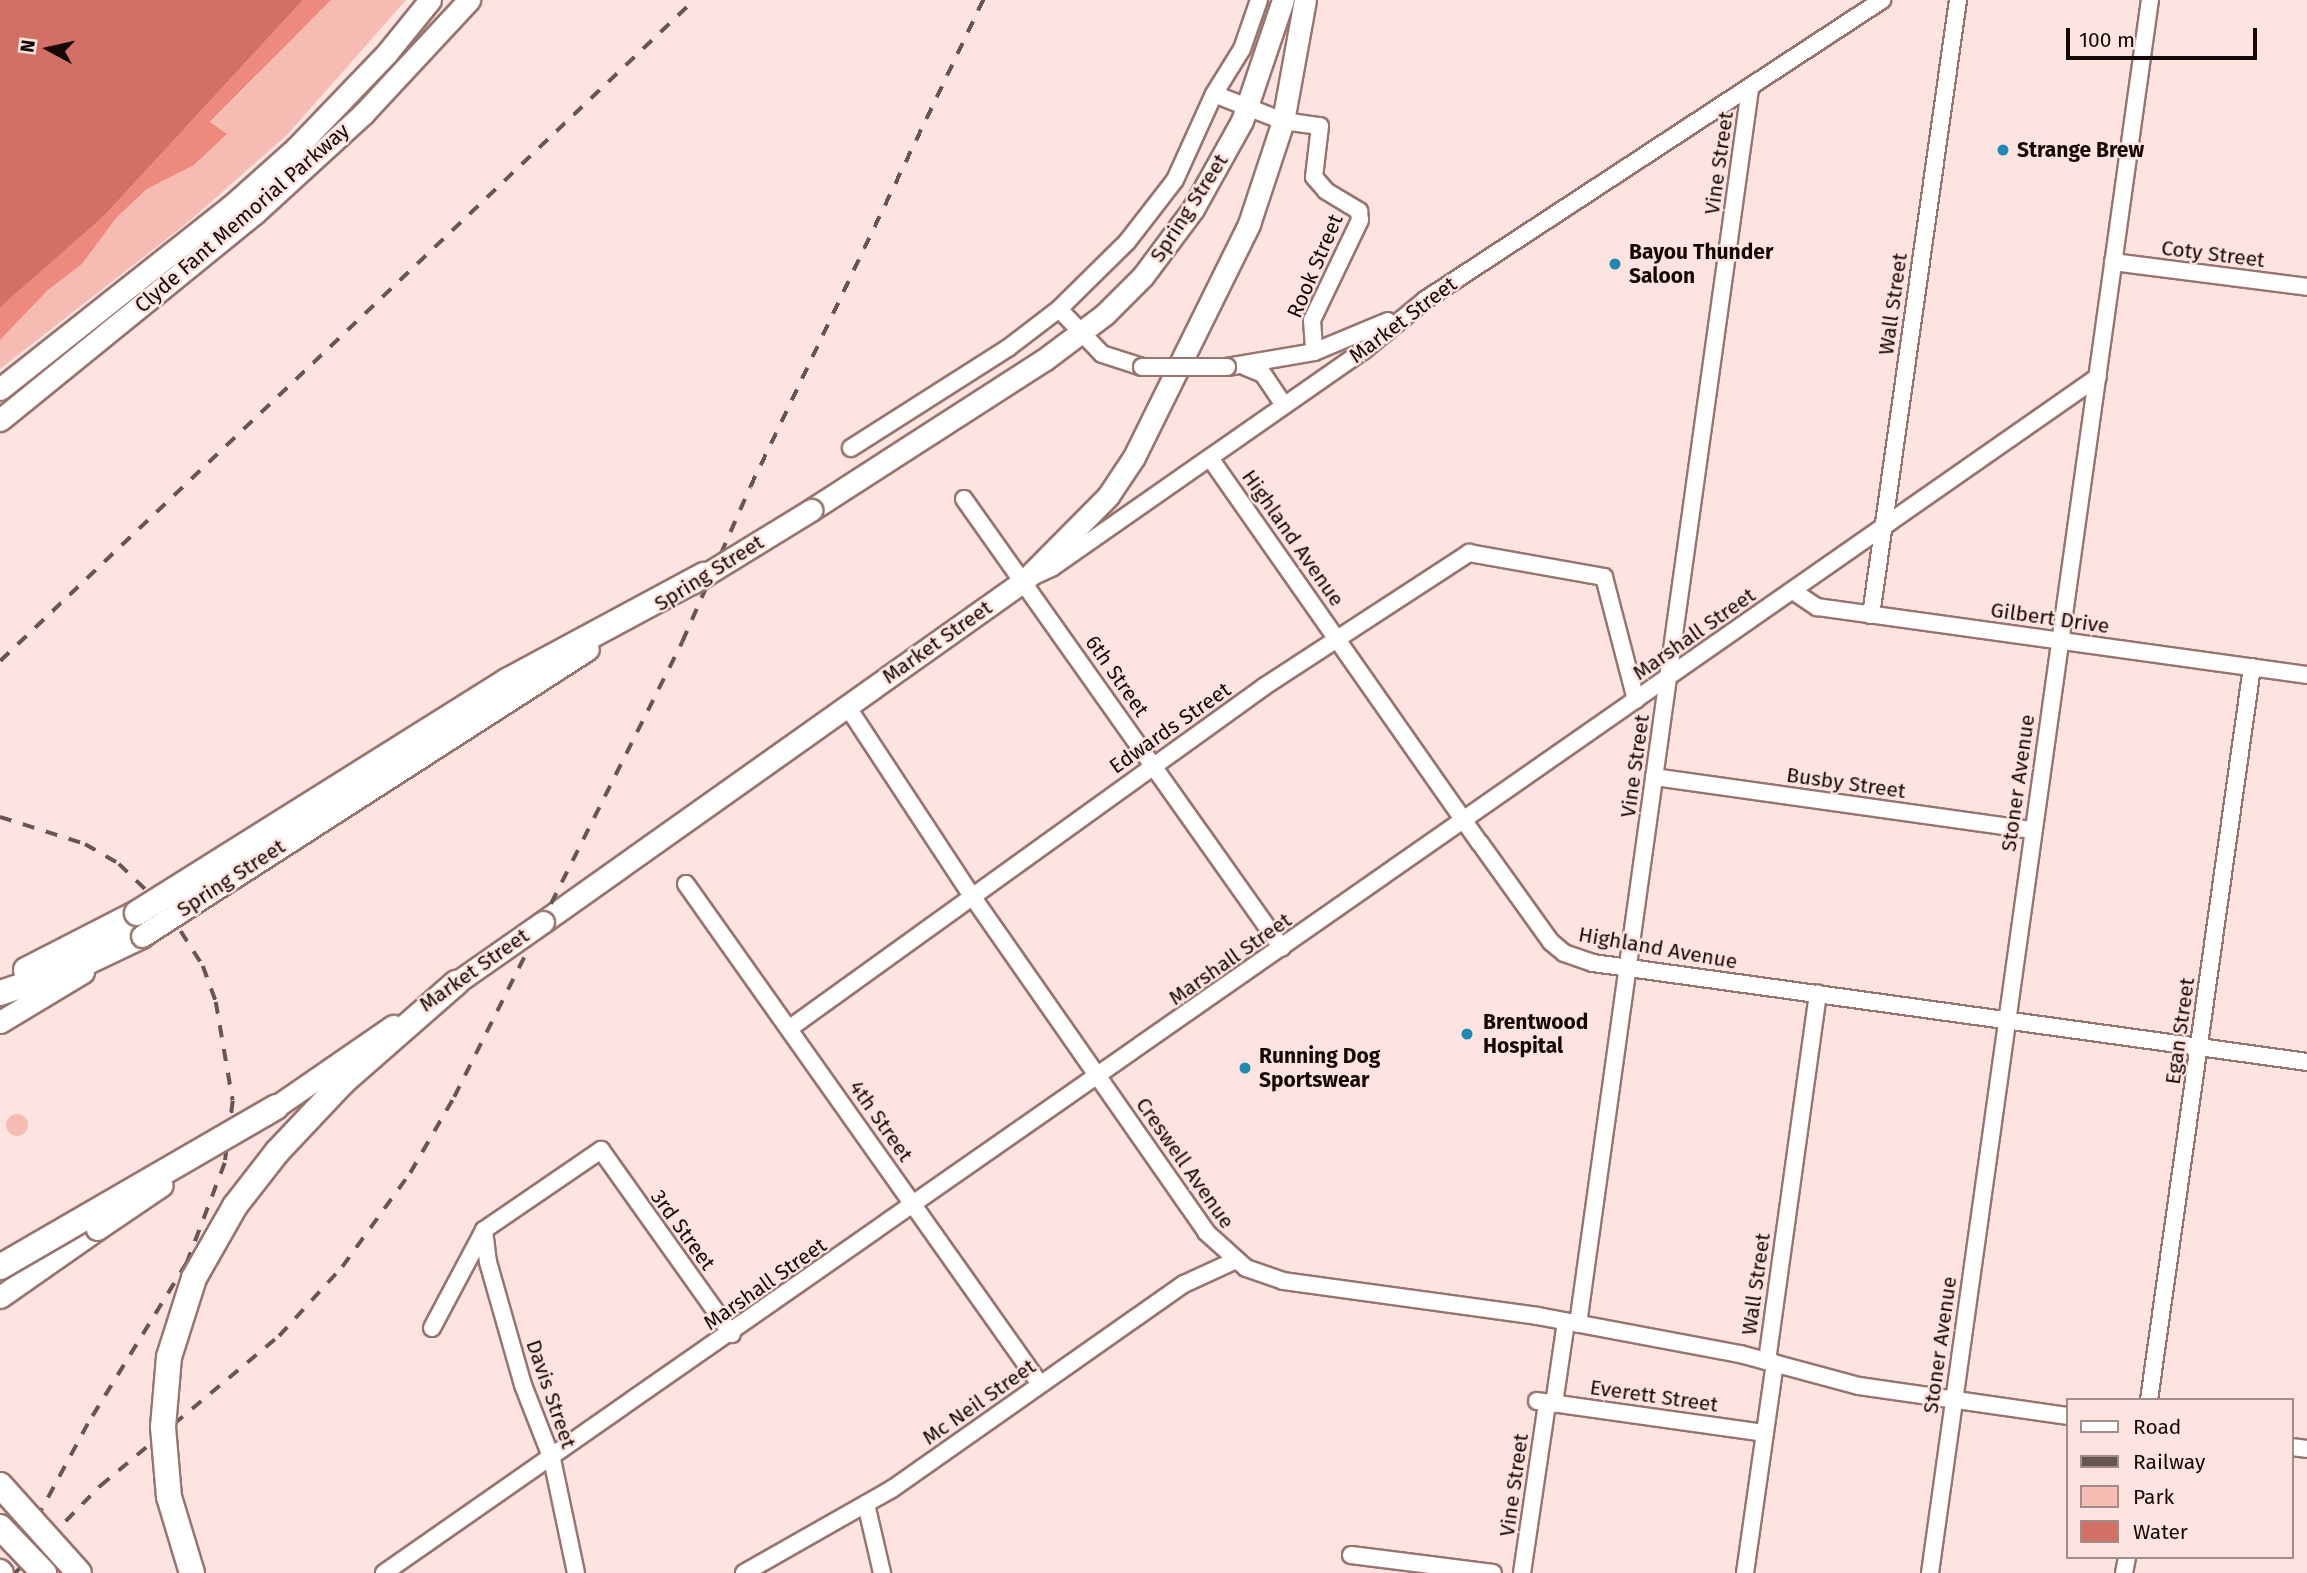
<!DOCTYPE html>
<html>
<head>
<meta charset="utf-8">
<style>
	body { margin:0 }
	#map { position:relative; width:2307px; height:1573px; overflow:hidden; background:#fee4e1; font-family:"Fira Sans",sans-serif }
	div>[style] { position:absolute }
	.green>* { inset:0; background:#f6bbb3 }
	.round { border-radius:50% }
	.forest>* { inset:0; background:#ed897d }
	.water>* { inset:0; background:#d27065 }
	.roads { filter:drop-shadow(2px 0 #98746f) drop-shadow(-2px 0 #98746f) drop-shadow(0 2px #98746f) drop-shadow(0 -2px #98746f) }
	.minor>* { height:16px; margin:-8px; padding:0 8px; transform-origin:8px; border-radius:8px; background:#fff }
	.major>* { height:21px; margin:-10.5px; padding:0 10.5px; transform-origin:10.5px; border-radius:10.5px; background:#fff }
	.highway>* { height:24px; margin:-12px; padding:0 12px; transform-origin:12px; border-radius:12px; background:#fff }
	.rail>* { height:3.5px; margin-top:-1.75px; transform-origin:0; background:repeating-linear-gradient(90deg,#665553 0 12px,transparent 0 24px) }
	.bridges { filter:drop-shadow(2px 0 #98746f) drop-shadow(-2px 0 #98746f) drop-shadow(0 2px #98746f) drop-shadow(0 -2px #98746f) }
	.minor-bridge>* { height:16px; margin:-8px; padding:0 8px; transform-origin:8px; border-radius:8px; background:#fff }
	.major-bridge>* { height:21px; margin:-10.5px; padding:0 10.5px; transform-origin:10.5px; border-radius:10.5px; background:#fff }
	.highway-bridge>* { height:24px; margin:-12px; padding:0 12px; transform-origin:12px; border-radius:12px; background:#fff }
	.dots>* { width:19px; height:19px; translate:-50% -50%; box-sizing:border-box; border:4px solid #fee4e1; border-radius:50% }
	span { translate:-50% -50%; white-space:nowrap; text-align:center; line-height:1.15; -webkit-text-stroke:5px #fee4e1; paint-order:stroke }
	.poi-label { font-size:21px; color:#140706; font-weight:700 }
	.left { translate:0 -50%; text-align:left }
	.street-label { font-size:21px; color:#140706 }
	.legend { position:absolute; left:2066px; top:1398px; width:228px; height:161px; box-sizing:border-box; background:#fee4e1; border:2px solid #a08c89; margin:0; padding:9px 12px; list-style:none; font-size:21px; color:#140706 }
	.legend li { display:flex; align-items:center; gap:14px; height:35px }
	.legend b { width:35px; border:2px solid #a08c89 }
	.north { position:absolute; left:14px; top:14px; width:70px; height:70px; -webkit-text-stroke:5px #fee4e1; paint-order:stroke; rotate:278deg; font-size:19px; font-weight:700; line-height:28px; text-align:center; color:#140706 }
	.north::after { content:''; display:block; margin:auto; width:24px; height:32px; background:#140706; clip-path:polygon(50% 0,100% 100%,50% 72%,0 100%) }
	.scale { position:absolute; left:2066px; top:28px; width:191px; height:32px; box-sizing:border-box; border:4px solid #140706; border-top:0; padding-left:9px; font-size:21px; line-height:24px; white-space:nowrap; color:#140706; -webkit-text-stroke:5px #fee4e1; paint-order:stroke }
</style>
</head>
<body>
<div id="map">
	<div class="green">
		<div style="clip-path:polygon(331px 0,406px 0,287px 135px,187px 223px,0 369px,0 340px,48px 290px,82px 264px,117px 217px,147px 189px,194px 165px,227px 134px,210px 123px)"></div>
		<div class="round" style="left:6px;top:1114px;width:22px;height:22px"></div>
	</div>
	<div class="forest">
		<div style="clip-path:polygon(303px 0,331px 0,210px 122px,227px 134px,194px 165px,147px 189px,117px 217px,82px 264px,48px 290px,0 340px,0 306px,104px 216px)"></div>
	</div>
	<div class="water">
		<div style="clip-path:polygon(0 0,303px 0,104px 216px,0 307px)"></div>
	</div>
	<div class="roads">
		<div class="minor">
			<div style="left:1214px;top:94px;width:74px;rotate:21.4deg"></div>
			<div style="left:1283px;top:121px;width:37px;rotate:8deg"></div>
			<div style="left:1320px;top:126px;width:51px;rotate:96.7deg"></div>
			<div style="left:1314px;top:177px;width:18px;rotate:49deg"></div>
			<div style="left:1326px;top:191px;width:39px;rotate:31deg"></div>
			<div style="left:1359px;top:211px;width:9px;rotate:84deg"></div>
			<div style="left:1360px;top:220px;width:111px;rotate:115.6deg"></div>
			<div style="left:1312px;top:320px;width:32px;rotate:86deg"></div>
			<div style="left:2113px;top:262px;width:196px;rotate:7.3deg"></div>
			<div style="left:1059px;top:309px;width:62px;rotate:46.3deg"></div>
			<div style="left:1102px;top:354px;width:42px;rotate:18deg"></div>
			<div style="left:1227px;top:367px;width:88px;rotate:-9.8deg"></div>
			<div style="left:1314px;top:352px;width:80px;rotate:-22.7deg"></div>
			<div style="left:1246px;top:367px;width:18px;rotate:22deg"></div>
			<div style="left:1263px;top:374px;width:37px;rotate:56deg"></div>
			<div style="left:851px;top:448px;width:186px;rotate:-32.5deg"></div>
			<div style="left:1008px;top:348px;width:64px;rotate:-37.4deg"></div>
			<div style="left:1059px;top:309px;width:95px;rotate:-44.6deg"></div>
			<div style="left:1127px;top:242px;width:78px;rotate:-52.3deg"></div>
			<div style="left:1175px;top:180px;width:94px;rotate:-65.6deg"></div>
			<div style="left:1214px;top:94px;width:53px;rotate:-58.1deg"></div>
			<div style="left:1242px;top:49px;width:52px;rotate:-70.9deg"></div>
			<div style="left:1210px;top:458px;width:470px;rotate:55deg"></div>
			<div style="left:1480px;top:843px;width:122px;rotate:54.4deg"></div>
			<div style="left:1551px;top:942px;width:17px;rotate:40deg"></div>
			<div style="left:1564px;top:953px;width:31px;rotate:19deg"></div>
			<div style="left:1593px;top:963px;width:721px;rotate:7.89deg"></div>
			<div style="left:964px;top:499px;width:550px;rotate:54.69deg"></div>
			<div style="left:1034px;top:576px;width:21px;rotate:-25deg"></div>
			<div style="left:1053px;top:567px;width:378px;rotate:-34.9deg"></div>
			<div style="left:1363px;top:351px;width:80px;rotate:-39.4deg"></div>
			<div style="left:1425px;top:300px;width:547px;rotate:-33.28deg"></div>
			<div style="left:1793px;top:591px;width:29px;rotate:34deg"></div>
			<div style="left:1817px;top:607px;width:495px;rotate:7.9deg"></div>
			<div style="left:1871px;top:615px;width:621px;rotate:-81.95deg"></div>
			<div style="left:847px;top:706px;width:227px;rotate:56.7deg"></div>
			<div style="left:972px;top:896px;width:409px;rotate:55.1deg"></div>
			<div style="left:1206px;top:1232px;width:54px;rotate:42deg"></div>
			<div style="left:1246px;top:1268px;width:39px;rotate:19deg"></div>
			<div style="left:1283px;top:1281px;width:257px;rotate:7.8deg"></div>
			<div style="left:1538px;top:1316px;width:206px;rotate:10.7deg"></div>
			<div style="left:1740px;top:1354px;width:123px;rotate:15.1deg"></div>
			<div style="left:1859px;top:1386px;width:210px;rotate:8.2deg"></div>
			<div style="left:1654px;top:777px;width:383px;rotate:8deg"></div>
			<div style="left:686px;top:884px;width:613px;rotate:54.7deg"></div>
			<div style="left:790px;top:1028px;width:585px;rotate:-35.75deg"></div>
			<div style="left:1265px;top:686px;width:244px;rotate:-33.1deg"></div>
			<div style="left:1469px;top:553px;width:137px;rotate:10.1deg"></div>
			<div style="left:1604px;top:577px;width:127px;rotate:75.4deg"></div>
			<div style="left:484px;top:1230px;width:32px;rotate:83deg"></div>
			<div style="left:488px;top:1262px;width:128px;rotate:74.1deg"></div>
			<div style="left:523px;top:1385px;width:79px;rotate:68.6deg"></div>
			<div style="left:552px;top:1459px;width:116px;rotate:78.1deg"></div>
			<div style="left:1578px;top:1324px;width:1247px;rotate:-82.07deg"></div>
			<div style="left:432px;top:1328px;width:111px;rotate:-62deg"></div>
			<div style="left:484px;top:1230px;width:142px;rotate:-34.4deg"></div>
			<div style="left:601px;top:1150px;width:226px;rotate:54.6deg"></div>
			<div style="left:1767px;top:1361px;width:371px;rotate:-82.1deg"></div>
			<div style="left:2149px;top:1400px;width:740px;rotate:-82deg"></div>
			<div style="left:1537px;top:1401px;width:230px;rotate:8deg"></div>
			<div style="left:1554px;top:1404px;width:83px;rotate:-81.7deg"></div>
			<div style="left:2291px;top:1447px;width:16px;rotate:7deg"></div>
			<div style="left:866px;top:1504px;width:71px;rotate:76.9deg"></div>
			<div style="left:1351px;top:1555px;width:143px;rotate:7.2deg"></div>
			<div style="left:384px;top:1573px;width:2090px;rotate:-34.91deg"></div>
			<div style="left:744px;top:1573px;width:170px;rotate:-29.6deg"></div>
			<div style="left:892px;top:1489px;width:357px;rotate:-35.1deg"></div>
			<div style="left:1184px;top:1284px;width:55px;rotate:-24.7deg"></div>
			<div style="left:1522px;top:1573px;width:172px;rotate:-81.6deg"></div>
			<div style="left:1745px;top:1573px;width:212px;rotate:-81.9deg"></div>
			<div style="left:1930px;top:1573px;width:1588px;rotate:-82.04deg"></div>
			<div style="left:2124px;top:1573px;width:16px;rotate:-79deg"></div>
		</div>
		<div class="major">
			<div style="left:0;top:389px;width:295px;rotate:-38.4deg"></div>
			<div style="left:231px;top:206px;width:87px;rotate:-41.7deg"></div>
			<div style="left:296px;top:148px;width:132px;rotate:-46.2deg"></div>
			<div style="left:387px;top:53px;width:68px;rotate:-50.9deg"></div>
			<div style="left:0;top:420px;width:328px;rotate:-39.1deg"></div>
			<div style="left:255px;top:213px;width:147px;rotate:-42.5deg"></div>
			<div style="left:363px;top:114px;width:156px;rotate:-47.1deg"></div>
			<div style="left:811px;top:510px;width:277px;rotate:-32.8deg"></div>
			<div style="left:1044px;top:360px;width:76px;rotate:-37deg"></div>
			<div style="left:1105px;top:314px;width:54px;rotate:-45deg"></div>
			<div style="left:1143px;top:276px;width:84px;rotate:-53.3deg"></div>
			<div style="left:1193px;top:209px;width:101px;rotate:-60.9deg"></div>
			<div style="left:1242px;top:121px;width:128px;rotate:-71.3deg"></div>
			<div style="left:543px;top:922px;width:591px;rotate:-35.36deg"></div>
			<div style="left:1025px;top:580px;width:118px;rotate:-45.3deg"></div>
			<div style="left:1108px;top:496px;width:47px;rotate:-56.3deg"></div>
			<div style="left:1134px;top:457px;width:260px;rotate:-63.7deg"></div>
			<div style="left:1249px;top:224px;width:108px;rotate:-71.7deg"></div>
			<div style="left:1283px;top:121px;width:123px;rotate:-79.7deg"></div>
			<div style="left:0;top:1022px;width:97px;rotate:-31.1deg"></div>
			<div style="left:0;top:1297px;width:118px;rotate:-35deg"></div>
		</div>
		<div class="highway">
			<div style="left:26px;top:970px;width:125px;rotate:-27.2deg"></div>
			<div style="left:0;top:993px;width:81px;rotate:-18.7deg"></div>
			<div style="left:77px;top:967px;width:72px;rotate:-25.5deg"></div>
			<div style="left:0;top:1572px;width:1px;rotate:45deg"></div>
		</div>
	</div>
	<div class="rail">
		<div style="left:0;top:661px;width:958px;rotate:-43.6deg"></div>
		<div style="left:0;top:817px;width:89px;rotate:17.6deg"></div>
		<div style="left:85px;top:844px;width:39px;rotate:30deg"></div>
		<div style="left:119px;top:864px;width:68px;rotate:43.8deg"></div>
		<div style="left:168px;top:911px;width:65px;rotate:57.5deg"></div>
		<div style="left:203px;top:966px;width:38px;rotate:70deg"></div>
		<div style="left:216px;top:1002px;width:100px;rotate:80.3deg"></div>
		<div style="left:233px;top:1101px;width:63px;rotate:97.4deg"></div>
		<div style="left:225px;top:1163px;width:107px;rotate:110.8deg"></div>
		<div style="left:187px;top:1263px;width:189px;rotate:121.6deg"></div>
		<div style="left:88px;top:1424px;width:162px;rotate:118.3deg"></div>
		<div style="left:15px;top:1573px;width:122px;rotate:-45.7deg"></div>
		<div style="left:100px;top:1486px;width:234px;rotate:-40deg"></div>
		<div style="left:279px;top:1336px;width:93px;rotate:-47.6deg"></div>
		<div style="left:342px;top:1267px;width:116px;rotate:-54.1deg"></div>
		<div style="left:410px;top:1173px;width:88px;rotate:-59.9deg"></div>
		<div style="left:454px;top:1097px;width:509px;rotate:-63.38deg"></div>
		<div style="left:682px;top:642px;width:169px;rotate:-66.3deg"></div>
		<div style="left:750px;top:487px;width:540px;rotate:-64.43deg"></div>
	</div>
	<div class="bridges">
		<div class="minor-bridge">
			<div style="left:1142px;top:367px;width:85px"></div>
		</div>
		<div class="major-bridge">
			<div style="left:692px;top:583px;width:140px;rotate:-31.5deg"></div>
			<div style="left:142px;top:936px;width:530px;rotate:-32.76deg"></div>
			<div style="left:443px;top:992px;width:122px;rotate:-35deg"></div>
			<div style="left:264px;top:1115px;width:157px;rotate:-34.6deg"></div>
			<div style="left:97px;top:1229px;width:78px;rotate:-34.1deg"></div>
		</div>
		<div class="highway-bridge">
			<div style="left:137px;top:913px;width:437px;rotate:-32.1deg"></div>
			<div style="left:507px;top:681px;width:224px;rotate:-28.3deg"></div>
			<div style="left:0;top:1267px;width:319px;rotate:-30.1deg"></div>
			<div style="left:0;top:1485px;width:118px;rotate:48.1deg"></div>
			<div style="left:0;top:1527px;width:64px;rotate:46.3deg"></div>
			<div style="left:192px;top:1573px;width:79px;rotate:-106.8deg"></div>
			<div style="left:169px;top:1497px;width:70px;rotate:-94.9deg"></div>
			<div style="left:163px;top:1427px;width:70px;rotate:-85.1deg"></div>
			<div style="left:169px;top:1357px;width:83px;rotate:-72.4deg"></div>
			<div style="left:194px;top:1278px;width:83px;rotate:-60.3deg"></div>
			<div style="left:235px;top:1206px;width:68px;rotate:-52.1deg"></div>
			<div style="left:277px;top:1152px;width:98px;rotate:-46.7deg"></div>
			<div style="left:344px;top:1081px;width:149px;rotate:-41.2deg"></div>
		</div>
	</div>
	<div class="dots">
		<div style="left:2003px;top:150px;background:#2189b1"></div>
		<div style="left:1615px;top:264px;background:#2189b1"></div>
		<div style="left:1467px;top:1034px;background:#2189b1"></div>
		<div style="left:1245px;top:1068px;background:#2189b1"></div>
	</div>
	<div class="poi-label">
		<span class="left" style="left:2017px;top:150px">Strange Brew</span>
		<span class="left" style="left:1629px;top:264px">Bayou Thunder<br>Saloon</span>
		<span class="left" style="left:1483px;top:1034px">Brentwood<br>Hospital</span>
		<span class="left" style="left:1259px;top:1068px">Running Dog<br>Sportswear</span>
	</div>
	<div class="street-label">
		<span style="left:1719px;top:163px;rotate:-82deg">Vine Street</span>
		<span style="left:1189px;top:208px;rotate:-57deg">Spring Street</span>
		<span style="left:242px;top:218px;rotate:-41deg">Clyde Fant Memorial Parkway</span>
		<span style="left:2213px;top:254px;rotate:7deg">Coty Street</span>
		<span style="left:1315px;top:266px;rotate:-67deg">Rook Street</span>
		<span style="left:1893px;top:304px;rotate:-82deg">Wall Street</span>
		<span style="left:1403px;top:320px;rotate:-37deg">Market Street</span>
		<span style="left:1293px;top:538px;rotate:55deg">Highland Avenue</span>
		<span style="left:709px;top:573px;rotate:-32deg">Spring Street</span>
		<span style="left:2050px;top:618px;rotate:8deg">Gilbert Drive</span>
		<span style="left:1694px;top:634px;rotate:-35deg">Marshall Street</span>
		<span style="left:937px;top:642px;rotate:-35deg">Market Street</span>
		<span style="left:1117px;top:676px;rotate:55deg">6th Street</span>
		<span style="left:1170px;top:728px;rotate:-35deg">Edwards Street</span>
		<span style="left:1635px;top:766px;rotate:-82deg">Vine Street</span>
		<span style="left:1846px;top:783px;rotate:8deg">Busby Street</span>
		<span style="left:2018px;top:783px;rotate:-82deg">Stoner Avenue</span>
		<span style="left:231px;top:878px;rotate:-33deg">Spring Street</span>
		<span style="left:1658px;top:948px;rotate:10deg">Highland Avenue</span>
		<span style="left:1230px;top:959px;rotate:-35deg">Marshall Street</span>
		<span style="left:474px;top:970px;rotate:-35deg">Market Street</span>
		<span style="left:2180px;top:1031px;rotate:-82deg">Egan Street</span>
		<span style="left:881px;top:1121px;rotate:55deg">4th Street</span>
		<span style="left:1185px;top:1163px;rotate:55deg">Creswell Avenue</span>
		<span style="left:683px;top:1230px;rotate:54deg">3rd Street</span>
		<span style="left:765px;top:1284px;rotate:-35deg">Marshall Street</span>
		<span style="left:1756px;top:1284px;rotate:-82deg">Wall Street</span>
		<span style="left:1940px;top:1345px;rotate:-82deg">Stoner Avenue</span>
		<span style="left:551px;top:1394px;rotate:71deg">Davis Street</span>
		<span style="left:1654px;top:1396px;rotate:8deg">Everett Street</span>
		<span style="left:979px;top:1402px;rotate:-35deg">Mc Neil Street</span>
		<span style="left:1514px;top:1485px;rotate:-82deg">Vine Street</span>
	</div>
	<ul class="legend">
	<li><b style="height:9px;background:#fff"></b>Road</li>
	<li><b style="height:9px;background:#665553"></b>Railway</li>
	<li><b style="height:19px;background:#f6bbb3"></b>Park</li>
	<li><b style="height:19px;background:#d27065"></b>Water</li>
	</ul>
	<div class="north">N</div>
	<div class="scale">100 m</div>
</div>
</body>
</html>
